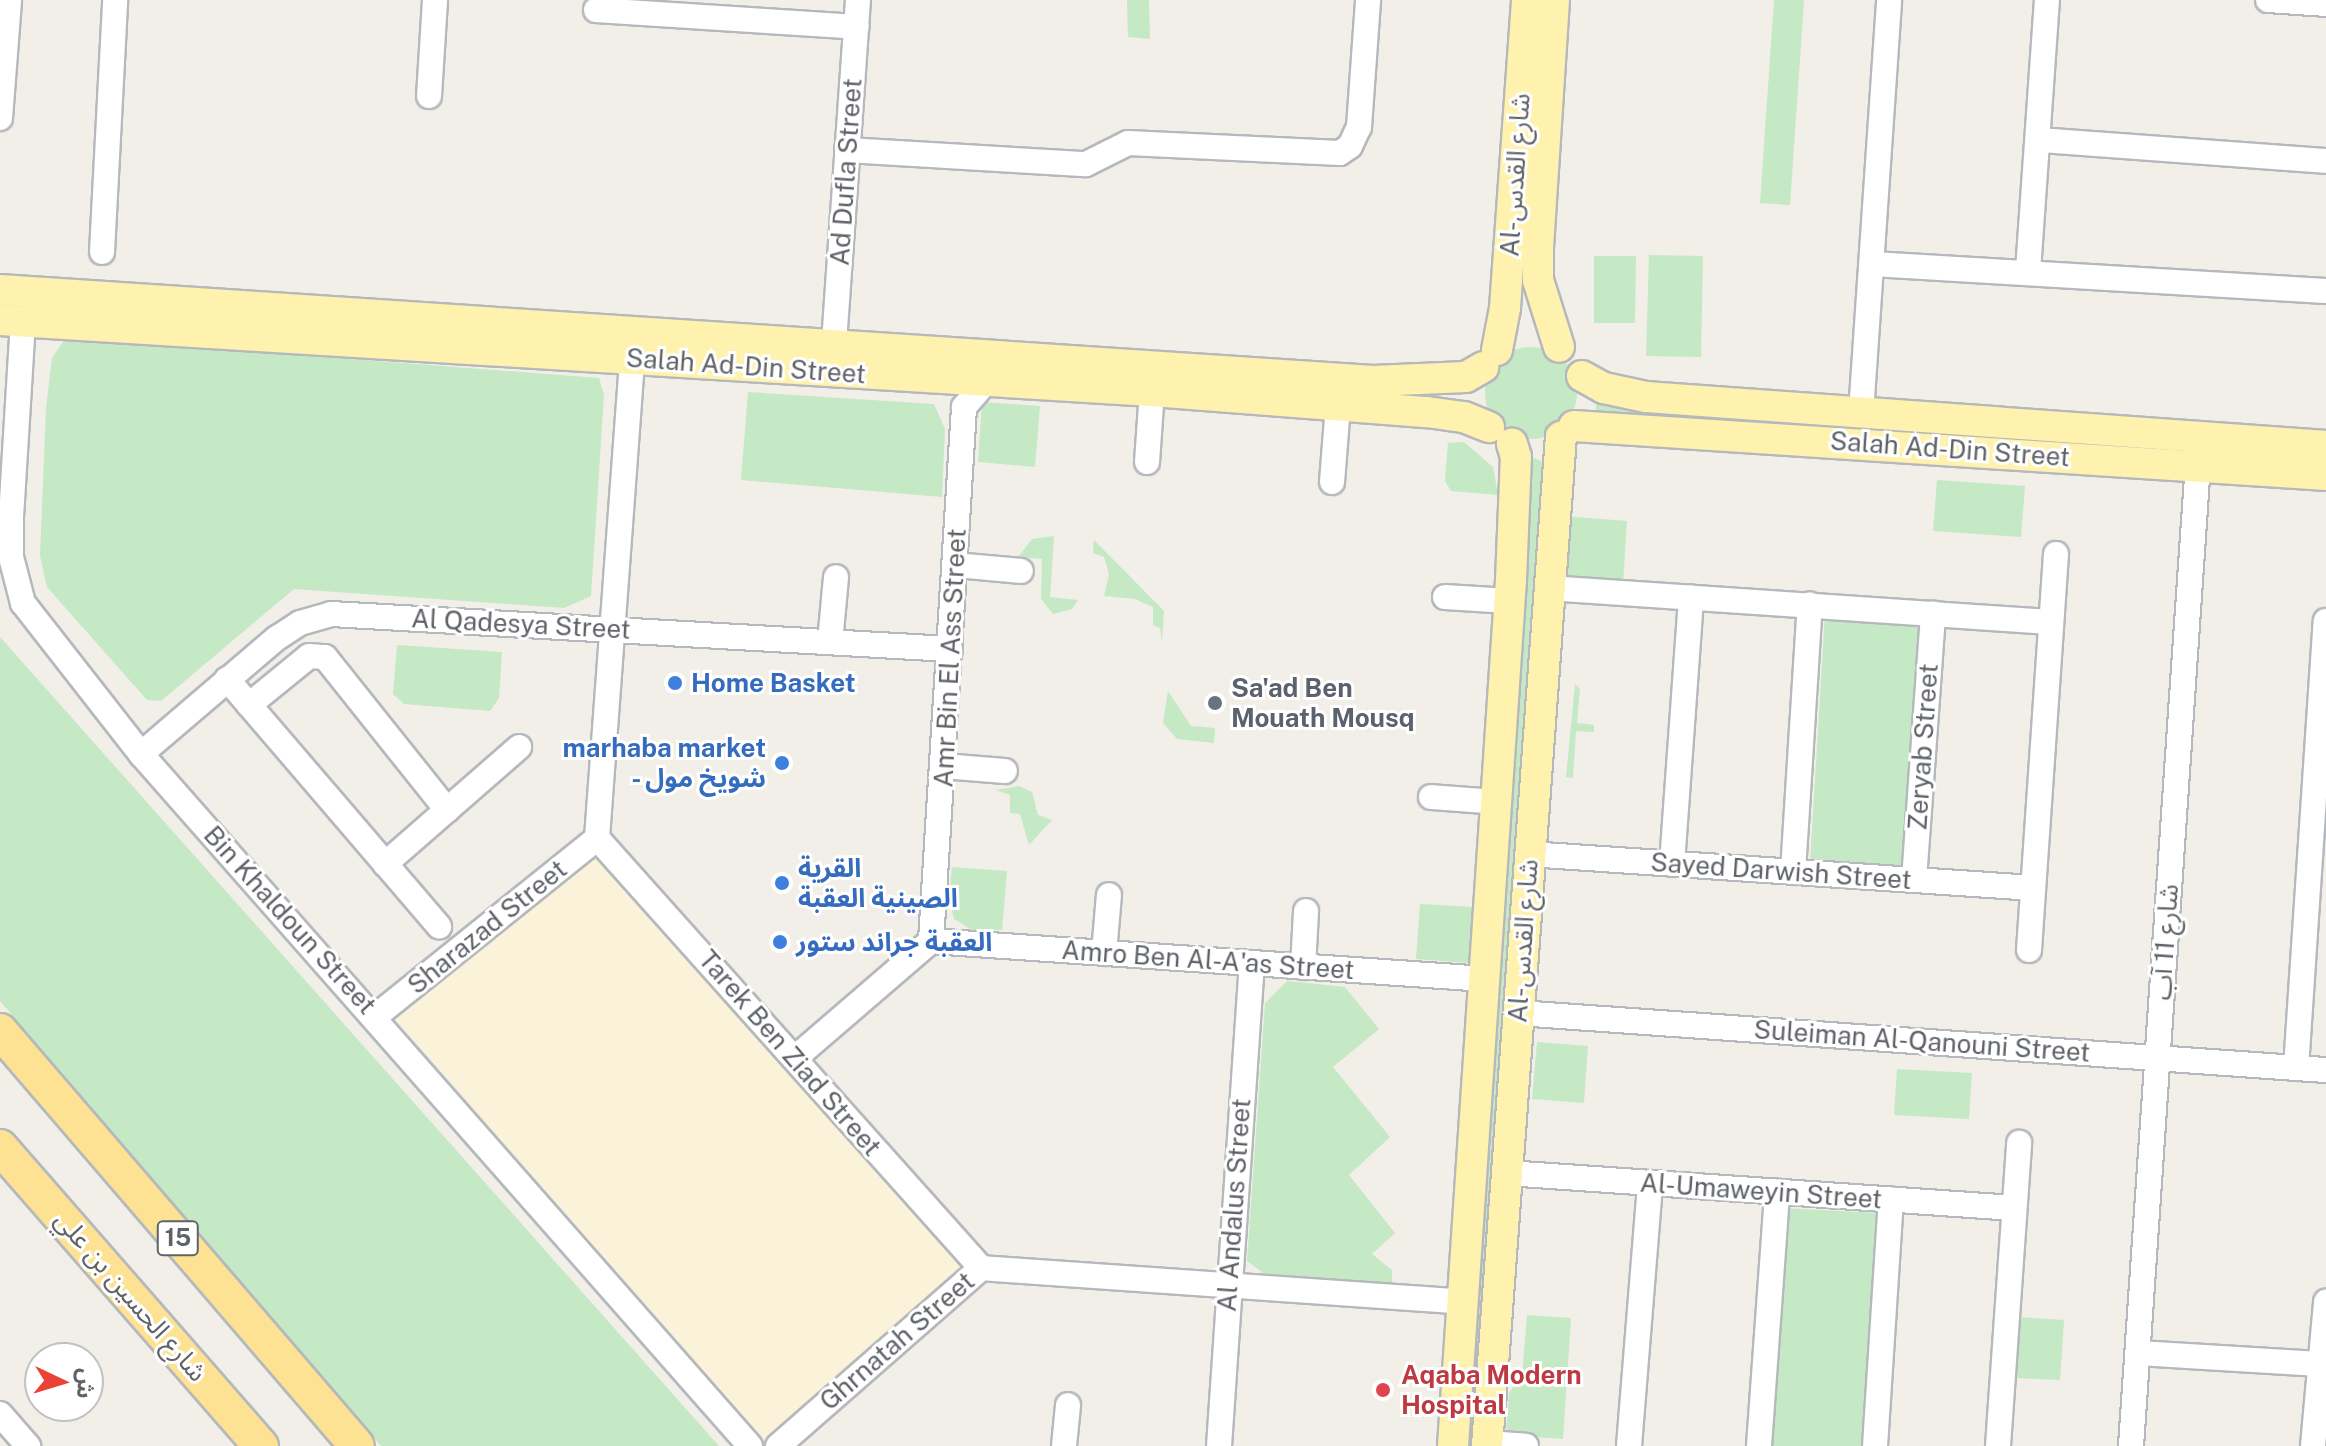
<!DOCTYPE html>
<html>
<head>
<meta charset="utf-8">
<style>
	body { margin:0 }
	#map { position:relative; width:2326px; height:1446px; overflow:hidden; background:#f1efe8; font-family:"Public Sans","Noto Sans Arabic",sans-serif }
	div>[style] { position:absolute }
	.green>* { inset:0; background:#c5e8c5 }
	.round { border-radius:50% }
	.sand>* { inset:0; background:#fbf3d9 }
	.roads { filter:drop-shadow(2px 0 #b5b8bc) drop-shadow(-2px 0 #b5b8bc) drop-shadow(0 2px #b5b8bc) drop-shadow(0 -2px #b5b8bc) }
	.minor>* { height:24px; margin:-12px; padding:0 12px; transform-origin:12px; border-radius:12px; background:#fff }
	.major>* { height:30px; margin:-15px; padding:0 15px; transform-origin:15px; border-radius:15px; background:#fff2af }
	.highway>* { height:34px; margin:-17px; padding:0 17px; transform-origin:17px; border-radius:17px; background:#fde293 }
	.dots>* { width:22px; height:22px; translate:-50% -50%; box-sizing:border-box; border:4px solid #fff; border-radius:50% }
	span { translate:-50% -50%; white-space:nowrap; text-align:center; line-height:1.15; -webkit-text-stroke:6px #fff; paint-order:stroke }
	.shield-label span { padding:2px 6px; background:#fff; border:2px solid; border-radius:6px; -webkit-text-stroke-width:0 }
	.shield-label { font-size:24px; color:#5f6368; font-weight:700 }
	.street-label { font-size:26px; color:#5f6368 }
	.shop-label { font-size:26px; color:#366cbe; font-weight:700 }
	.left { translate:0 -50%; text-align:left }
	.right { translate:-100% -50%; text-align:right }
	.worship-label { font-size:26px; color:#5b616d; font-weight:700 }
	.health-label { font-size:26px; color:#be3a42; font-weight:700 }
	.north { position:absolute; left:24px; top:1342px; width:80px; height:80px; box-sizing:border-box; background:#fff; border:2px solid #bfc1c3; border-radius:50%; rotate:94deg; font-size:22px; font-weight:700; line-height:32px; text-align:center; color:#5f6368 }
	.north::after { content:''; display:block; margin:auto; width:28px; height:36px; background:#ea4335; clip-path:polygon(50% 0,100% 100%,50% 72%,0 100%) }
</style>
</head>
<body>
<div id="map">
	<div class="green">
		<div style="clip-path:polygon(1127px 0,1149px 0,1150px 39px,1128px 37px)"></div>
		<div style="clip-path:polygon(1774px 0,1804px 0,1790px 205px,1760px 203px)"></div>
		<div style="clip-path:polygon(1649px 255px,1703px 256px,1701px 357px,1646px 356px)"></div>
		<div style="clip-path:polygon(1594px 256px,1636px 256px,1635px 323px,1594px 323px)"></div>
		<div style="clip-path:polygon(66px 337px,599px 378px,604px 395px,591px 596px,564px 608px,294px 589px,161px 701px,147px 700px,47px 587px,40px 556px,46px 408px,52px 358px)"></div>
		<div class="round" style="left:1485px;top:347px;width:92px;height:92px"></div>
		<div style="clip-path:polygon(748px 392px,934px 404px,945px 429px,942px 497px,741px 480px)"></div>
		<div style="clip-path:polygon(1597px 399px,2172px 444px,2179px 456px,1595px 415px)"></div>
		<div style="clip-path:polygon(982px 402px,1040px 406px,1035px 467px,978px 462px)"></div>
		<div style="clip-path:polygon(1464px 442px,1493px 467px,1498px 495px,1451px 491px,1445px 481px,1448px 443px)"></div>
		<div style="clip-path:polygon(1534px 458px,1543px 462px,1477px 1446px,1465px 1446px,1529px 459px)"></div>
		<div style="clip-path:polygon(1937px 480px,2025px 486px,2021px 537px,1933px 531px)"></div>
		<div style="clip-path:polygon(1562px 516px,1627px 521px,1623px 583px,1558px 578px)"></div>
		<div style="clip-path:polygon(1054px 536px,1050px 597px,1078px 600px,1072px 609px,1053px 614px,1041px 599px,1042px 559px,1018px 557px,1032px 539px)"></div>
		<div style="clip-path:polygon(1094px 540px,1164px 611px,1162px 642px,1160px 628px,1153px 625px,1153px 607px,1135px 599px,1104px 596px,1109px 574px,1104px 557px,1093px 553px)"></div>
		<div style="clip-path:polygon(1825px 613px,1921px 619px,1907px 868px,1810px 863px)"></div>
		<div style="clip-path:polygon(0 637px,719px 1446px,381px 1446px,0 1001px)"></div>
		<div style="clip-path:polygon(397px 645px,502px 652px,499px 698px,490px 711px,404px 704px,393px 694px)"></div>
		<div style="clip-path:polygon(1575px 684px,1580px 689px,1577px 723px,1594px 725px,1594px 732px,1576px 731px,1573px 778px,1566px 777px)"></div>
		<div style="clip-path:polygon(1168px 691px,1191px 726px,1215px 728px,1214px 743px,1177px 739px,1163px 723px)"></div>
		<div style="clip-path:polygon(1019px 786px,1032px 792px,1038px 815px,1052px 820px,1029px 845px,1020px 814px,1010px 813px,1010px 795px,996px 790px)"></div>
		<div style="clip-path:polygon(952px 867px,1007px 871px,1002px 930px,972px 930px,954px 919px,949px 898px)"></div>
		<div style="clip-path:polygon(1420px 904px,1473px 907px,1470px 963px,1416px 959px)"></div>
		<div style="clip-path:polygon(1287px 981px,1345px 987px,1379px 1029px,1333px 1067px,1390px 1137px,1349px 1175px,1395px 1233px,1372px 1254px,1392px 1270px,1392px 1284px,1270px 1278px,1247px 1261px,1265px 1003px)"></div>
		<div style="clip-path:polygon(1537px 1042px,1588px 1046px,1584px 1103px,1532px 1099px)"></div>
		<div style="clip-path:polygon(1897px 1069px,1972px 1073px,1969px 1119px,1894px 1115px)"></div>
		<div style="clip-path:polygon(1782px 1208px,1878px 1213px,1863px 1446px,1770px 1446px)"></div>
		<div style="clip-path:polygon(1527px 1315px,1571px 1318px,1563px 1439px,1506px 1435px,1509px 1393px,1522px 1375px)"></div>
		<div style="clip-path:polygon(2018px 1317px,2064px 1320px,2060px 1380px,2014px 1378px)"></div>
	</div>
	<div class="sand">
		<div style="clip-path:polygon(604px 833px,967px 1268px,767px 1444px,395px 1018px)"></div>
	</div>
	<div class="roads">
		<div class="minor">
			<div style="left:2268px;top:0;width:58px;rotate:3.9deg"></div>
			<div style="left:596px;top:10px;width:261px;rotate:3.7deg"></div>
			<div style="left:429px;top:96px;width:96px;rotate:-86.4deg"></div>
			<div style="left:0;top:118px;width:118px;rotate:-85.6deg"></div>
			<div style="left:2040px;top:140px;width:287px;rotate:4.2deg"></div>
			<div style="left:847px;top:150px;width:239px;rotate:3.4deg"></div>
			<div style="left:1086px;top:164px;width:47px;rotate:-26.6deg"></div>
			<div style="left:1128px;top:143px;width:212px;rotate:2.7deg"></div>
			<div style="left:1340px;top:153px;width:12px;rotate:-35deg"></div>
			<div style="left:1350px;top:146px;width:21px;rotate:-65deg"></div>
			<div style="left:1359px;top:127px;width:127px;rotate:-85.9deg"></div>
			<div style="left:102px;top:252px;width:252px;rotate:-87deg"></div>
			<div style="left:1872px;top:264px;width:455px;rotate:3.4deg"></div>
			<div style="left:2028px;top:271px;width:272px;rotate:-86deg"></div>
			<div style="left:23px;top:321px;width:194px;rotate:93.5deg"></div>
			<div style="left:11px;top:515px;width:42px;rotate:90deg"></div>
			<div style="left:11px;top:557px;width:48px;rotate:75.4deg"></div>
			<div style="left:23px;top:603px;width:192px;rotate:52deg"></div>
			<div style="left:141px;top:754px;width:922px;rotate:48.65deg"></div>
			<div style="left:834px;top:343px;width:344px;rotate:-86deg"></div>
			<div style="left:1861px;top:413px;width:414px;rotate:-86.1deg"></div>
			<div style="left:1147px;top:462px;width:71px;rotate:-86deg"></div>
			<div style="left:1332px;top:482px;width:76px;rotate:-85.5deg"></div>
			<div style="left:955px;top:565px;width:66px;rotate:5.2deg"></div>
			<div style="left:1548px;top:588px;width:503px;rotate:3.87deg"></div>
			<div style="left:1445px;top:597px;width:64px;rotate:3.6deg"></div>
			<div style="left:830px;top:642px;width:65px;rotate:-84.7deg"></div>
			<div style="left:227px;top:679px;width:326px;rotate:49.4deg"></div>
			<div style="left:249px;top:705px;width:77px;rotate:-39.2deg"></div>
			<div style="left:309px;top:656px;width:16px;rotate:4deg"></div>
			<div style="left:325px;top:657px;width:196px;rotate:51.4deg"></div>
			<div style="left:141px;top:754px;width:179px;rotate:-40.5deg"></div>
			<div style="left:277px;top:638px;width:27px;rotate:-33deg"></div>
			<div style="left:300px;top:623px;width:32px;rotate:-16deg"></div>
			<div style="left:331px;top:614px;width:620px;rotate:3.24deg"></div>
			<div style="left:943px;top:766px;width:62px;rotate:4.6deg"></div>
			<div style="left:1431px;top:797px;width:66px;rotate:4.3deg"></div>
			<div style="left:597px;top:838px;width:577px;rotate:48.23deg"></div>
			<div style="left:981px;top:1268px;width:483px;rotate:4deg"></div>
			<div style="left:597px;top:838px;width:481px;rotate:-85.8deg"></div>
			<div style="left:1528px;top:854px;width:506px;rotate:3.85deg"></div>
			<div style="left:385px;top:864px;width:178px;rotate:-41.1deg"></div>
			<div style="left:1672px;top:864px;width:267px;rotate:-85.9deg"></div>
			<div style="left:1793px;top:872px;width:268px;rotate:-86.4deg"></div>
			<div style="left:1914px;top:880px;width:267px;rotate:-85.9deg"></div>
			<div style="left:931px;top:941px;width:535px;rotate:-86.46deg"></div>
			<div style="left:964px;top:407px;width:32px;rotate:-49deg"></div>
			<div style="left:931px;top:941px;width:555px;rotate:3.92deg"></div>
			<div style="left:2029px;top:950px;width:397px;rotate:-86.1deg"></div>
			<div style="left:1104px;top:953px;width:58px;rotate:-85.1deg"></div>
			<div style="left:1303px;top:967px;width:56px;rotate:-86.9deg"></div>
			<div style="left:1518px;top:1013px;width:810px;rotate:4.04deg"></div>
			<div style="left:376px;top:1016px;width:284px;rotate:-38.8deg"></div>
			<div style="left:795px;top:1058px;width:179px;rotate:-40.7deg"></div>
			<div style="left:2296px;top:1068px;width:448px;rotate:-86.2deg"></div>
			<div style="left:1507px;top:1173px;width:508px;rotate:3.95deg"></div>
			<div style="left:2138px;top:1353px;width:182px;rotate:3.5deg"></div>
			<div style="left:0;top:1414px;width:43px;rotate:48.8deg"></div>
			<div style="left:1487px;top:1443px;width:39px;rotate:4deg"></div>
			<div style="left:778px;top:1446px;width:270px;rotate:-41.2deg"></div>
			<div style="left:1064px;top:1446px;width:41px;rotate:-84.4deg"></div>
			<div style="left:1219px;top:1446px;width:484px;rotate:-86.1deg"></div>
			<div style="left:1629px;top:1446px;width:264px;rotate:-85.4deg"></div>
			<div style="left:1759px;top:1446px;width:255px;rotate:-85.9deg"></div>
			<div style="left:1875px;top:1446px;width:247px;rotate:-86.3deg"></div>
			<div style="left:1998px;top:1446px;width:304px;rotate:-86deg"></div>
			<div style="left:2131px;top:1446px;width:1000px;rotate:-86.1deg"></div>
			<div style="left:2313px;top:1446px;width:145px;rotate:-84.8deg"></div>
		</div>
		<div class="major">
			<div style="left:1554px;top:0;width:248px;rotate:93.7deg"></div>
			<div style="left:1538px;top:247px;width:33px;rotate:90deg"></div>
			<div style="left:1538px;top:280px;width:70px;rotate:72.6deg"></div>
			<div style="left:0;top:290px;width:1376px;rotate:3.79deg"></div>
			<div style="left:1373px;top:381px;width:93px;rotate:-2.5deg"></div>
			<div style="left:1466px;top:377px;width:20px;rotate:-30deg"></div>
			<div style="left:0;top:320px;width:1154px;rotate:3.53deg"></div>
			<div style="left:1152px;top:391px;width:276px;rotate:4.4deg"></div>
			<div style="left:1427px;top:412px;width:37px;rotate:8deg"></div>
			<div style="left:1464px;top:417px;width:27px;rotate:22deg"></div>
			<div style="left:1497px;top:350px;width:43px;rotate:-79.2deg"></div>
			<div style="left:1505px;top:308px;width:309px;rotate:-85.9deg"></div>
			<div style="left:1582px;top:376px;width:25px;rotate:29deg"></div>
			<div style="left:1604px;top:388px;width:43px;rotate:12.1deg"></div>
			<div style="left:1646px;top:397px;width:682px;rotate:4.12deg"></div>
			<div style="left:1574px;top:426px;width:754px;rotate:3.73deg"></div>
			<div style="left:1453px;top:1446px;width:868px;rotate:-86.17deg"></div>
			<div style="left:1511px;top:580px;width:123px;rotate:-87.7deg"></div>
			<div style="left:1516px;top:457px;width:14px;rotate:-107deg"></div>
			<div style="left:1487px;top:1446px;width:1012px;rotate:-85.81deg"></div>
		</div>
		<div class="highway">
			<div style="left:0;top:1031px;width:547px;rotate:49.3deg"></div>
			<div style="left:0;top:1147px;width:397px;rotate:48.9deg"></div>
		</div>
	</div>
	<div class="dots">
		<div style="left:675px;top:683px;background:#3f7fe0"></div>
		<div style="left:1215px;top:703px;background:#6b7280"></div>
		<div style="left:782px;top:763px;background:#3f7fe0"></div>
		<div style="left:782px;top:883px;background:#3f7fe0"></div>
		<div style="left:780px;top:942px;background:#3f7fe0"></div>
		<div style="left:1383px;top:1390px;background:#e0444e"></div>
	</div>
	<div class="shield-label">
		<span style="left:178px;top:1238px">15</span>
	</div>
	<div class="street-label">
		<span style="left:846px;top:172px;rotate:-86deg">Ad Dufla Street</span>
		<span style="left:1515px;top:175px;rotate:-86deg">Al-شارع القدس</span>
		<span style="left:746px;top:366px;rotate:4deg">Salah Ad-Din Street</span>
		<span style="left:1950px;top:449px;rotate:4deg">Salah Ad-Din Street</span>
		<span style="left:521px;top:624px;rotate:3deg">Al Qadesya Street</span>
		<span style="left:950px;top:658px;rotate:-87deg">Amr Bin El Ass Street</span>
		<span style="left:1923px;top:747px;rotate:-86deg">Zeryab Street</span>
		<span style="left:1781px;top:871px;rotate:4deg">Sayed Darwish Street</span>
		<span style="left:290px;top:920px;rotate:48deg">Bin Khaldoun Street</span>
		<span style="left:487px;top:927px;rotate:-39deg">Sharazad Street</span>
		<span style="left:1523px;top:941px;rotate:-86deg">Al-شارع القدس</span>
		<span style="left:2165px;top:942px;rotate:-86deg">شارع 11 آب</span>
		<span style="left:1208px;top:960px;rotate:4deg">Amro Ben Al-A'as Street</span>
		<span style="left:1922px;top:1041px;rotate:4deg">Suleiman Al-Qanouni Street</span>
		<span style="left:790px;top:1053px;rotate:49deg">Tarek Ben Ziad Street</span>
		<span style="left:1761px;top:1191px;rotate:4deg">Al-Umaweyin Street</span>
		<span style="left:1234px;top:1205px;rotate:-86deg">Al Andalus Street</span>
		<span style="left:131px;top:1296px;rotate:49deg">شارع الحسين بن علي</span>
		<span style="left:897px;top:1341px;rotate:-41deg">Ghrnatah Street</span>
	</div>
	<div class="shop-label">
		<span class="left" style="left:691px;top:683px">Home Basket</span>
		<span class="right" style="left:766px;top:763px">marhaba market<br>- شويخ مول</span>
		<span class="left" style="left:798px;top:883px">القرية<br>الصينية العقبة</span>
		<span class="left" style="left:796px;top:942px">العقبة جراند ستور</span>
	</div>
	<div class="worship-label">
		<span class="left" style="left:1231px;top:703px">Sa'ad Ben<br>Mouath Mousq</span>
	</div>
	<div class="health-label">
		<span class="left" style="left:1401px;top:1390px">Aqaba Modern<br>Hospital</span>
	</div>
	<div class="north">ش</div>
</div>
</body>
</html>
